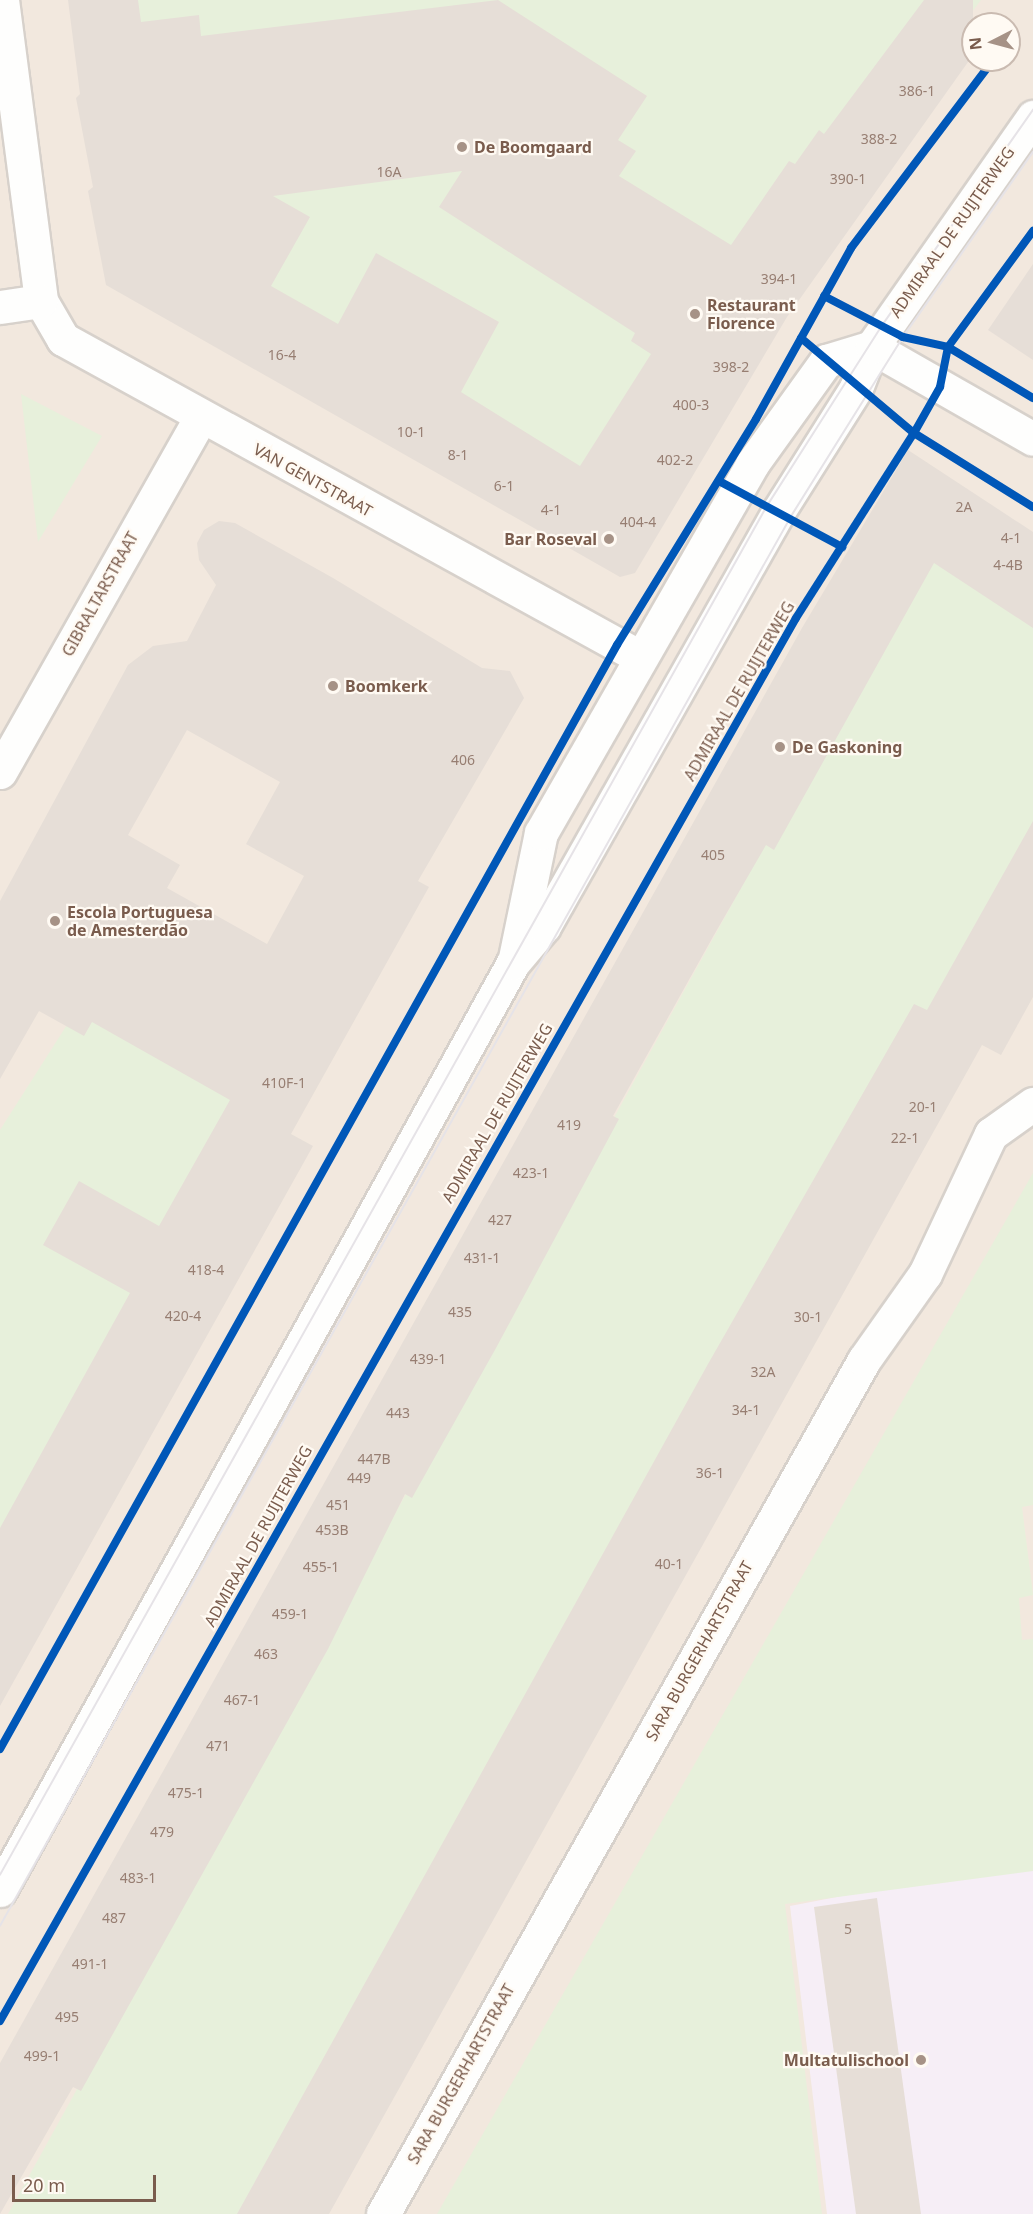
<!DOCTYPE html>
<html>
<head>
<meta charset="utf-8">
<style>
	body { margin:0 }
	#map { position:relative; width:1033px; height:2214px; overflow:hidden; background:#f9f5f0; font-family:"Noto Sans",sans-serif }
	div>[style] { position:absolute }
	.residential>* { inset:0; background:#f2e8de }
	.education>* { inset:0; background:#f6eef6 }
	.green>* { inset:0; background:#e7f0db }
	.building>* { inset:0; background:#e6ded7 }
	.roads { filter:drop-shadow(2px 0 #d7d1cb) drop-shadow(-2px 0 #d7d1cb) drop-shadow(0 2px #d7d1cb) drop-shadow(0 -2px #d7d1cb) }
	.street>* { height:33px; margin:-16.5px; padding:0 16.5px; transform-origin:16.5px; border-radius:16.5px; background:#fefefd }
	.secondary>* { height:33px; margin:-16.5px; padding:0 16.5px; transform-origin:16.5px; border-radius:16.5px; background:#fefefd }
	.tram>* { height:1.5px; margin:-0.75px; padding:0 0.75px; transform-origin:0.75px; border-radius:0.75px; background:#e6e3e7 }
	.cycleway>* { height:8px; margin:-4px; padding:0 4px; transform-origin:4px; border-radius:4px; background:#0057b8 }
	.dots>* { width:16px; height:16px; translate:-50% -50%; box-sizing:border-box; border:3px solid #fffaf3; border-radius:50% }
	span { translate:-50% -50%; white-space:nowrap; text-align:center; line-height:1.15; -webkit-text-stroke:4.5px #fffaf3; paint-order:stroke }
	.number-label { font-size:14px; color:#977e72 }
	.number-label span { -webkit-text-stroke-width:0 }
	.poi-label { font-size:16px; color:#7a5c4d; font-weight:700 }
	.left { translate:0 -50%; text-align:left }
	.right { translate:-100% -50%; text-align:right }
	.street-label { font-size:16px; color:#7a5c4d }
	.north { position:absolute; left:961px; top:12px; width:60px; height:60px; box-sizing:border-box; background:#fffaf3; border:2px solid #cabbb1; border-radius:50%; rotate:264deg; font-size:16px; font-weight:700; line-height:24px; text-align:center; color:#7a5c4d }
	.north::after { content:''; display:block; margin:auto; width:21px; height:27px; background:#a69286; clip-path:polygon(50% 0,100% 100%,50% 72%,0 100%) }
	.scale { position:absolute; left:12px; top:2175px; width:144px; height:27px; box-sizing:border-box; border:3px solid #7a5c4d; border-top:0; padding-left:8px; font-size:18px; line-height:21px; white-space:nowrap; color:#7a5c4d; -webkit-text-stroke:4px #fffaf3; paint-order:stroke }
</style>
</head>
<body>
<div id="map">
	<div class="residential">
		<div style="clip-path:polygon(evenodd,0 0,1033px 0,1033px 2214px,0 2214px,0 0,973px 24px,1009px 24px,1009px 60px,973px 60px,973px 24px)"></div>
	</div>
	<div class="education">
		<div style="clip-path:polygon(1033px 1859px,1033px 2214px,827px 2214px,790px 1906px)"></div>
	</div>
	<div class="green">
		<div style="clip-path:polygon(86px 0,981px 0,590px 519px,131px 260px)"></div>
		<div style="clip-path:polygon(21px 394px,102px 436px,38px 542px)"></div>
		<div style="clip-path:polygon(941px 526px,1033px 587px,1033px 863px,275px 2214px,8px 2214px)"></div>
		<div style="clip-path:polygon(93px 984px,276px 1094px,0 1591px,0 1130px)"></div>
		<div style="clip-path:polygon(1033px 1173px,1033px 1505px,1022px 1507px,1033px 1595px,1019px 1598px,1022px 1640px,1033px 1639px,1033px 1871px,785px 1904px,822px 2214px,437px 2214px)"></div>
	</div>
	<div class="building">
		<div style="clip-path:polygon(evenodd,68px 0,138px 0,141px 22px,199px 15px,201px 36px,498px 0,647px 96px,618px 140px,636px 151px,619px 176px,731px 245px,789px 161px,795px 164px,819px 130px,824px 134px,924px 0,973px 0,973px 55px,787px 317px,635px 573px,620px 577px,106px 285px,88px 191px,93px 187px,76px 98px,80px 94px,68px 0,462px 171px,439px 207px,635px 333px,631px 341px,651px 354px,580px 466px,461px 392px,499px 322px,376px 253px,338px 324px,271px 286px,310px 217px,273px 196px,462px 171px)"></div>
		<div style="clip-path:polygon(1033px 264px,1033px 360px,988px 330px)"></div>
		<div style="clip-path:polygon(908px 450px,1033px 532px,1033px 628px,934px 563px,774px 850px,766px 845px,714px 935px,613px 1116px,619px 1119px,496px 1348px,412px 1498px,405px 1494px,328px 1649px,81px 2091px,73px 2087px,0 2214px,0 2063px,802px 628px)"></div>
		<div style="clip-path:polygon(evenodd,219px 521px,235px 523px,333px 578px,482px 668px,510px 671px,524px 698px,418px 881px,429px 887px,291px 1134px,313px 1146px,0 1706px,0 1528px,130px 1293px,43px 1245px,79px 1181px,159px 1226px,230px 1100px,92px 1022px,84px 1036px,39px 1011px,0 1079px,0 901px,128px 665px,153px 646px,187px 641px,216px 585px,199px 560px,197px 543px,204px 530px,219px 521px,187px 730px,280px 782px,246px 844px,304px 876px,267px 944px,167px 888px,180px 865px,128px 835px,187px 730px)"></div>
		<div style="clip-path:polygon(1033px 821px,1033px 997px,1001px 1055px,982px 1045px,329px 2214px,237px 2214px,708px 1364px,914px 1004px,927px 1010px)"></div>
		<div style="clip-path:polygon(877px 1898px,900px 2063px,921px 2214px,856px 2214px,814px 1907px)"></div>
	</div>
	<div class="roads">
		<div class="street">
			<div style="left:2px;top:0;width:304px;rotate:82.6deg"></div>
			<div style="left:41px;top:301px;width:44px;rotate:59.9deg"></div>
			<div style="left:63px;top:339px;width:659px;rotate:28.86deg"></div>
			<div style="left:0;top:307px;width:41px;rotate:-8.3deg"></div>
			<div style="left:872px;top:347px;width:185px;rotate:29.7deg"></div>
			<div style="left:0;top:772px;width:408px;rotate:-60.5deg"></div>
			<div style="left:383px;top:2214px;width:980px;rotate:-60.61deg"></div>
			<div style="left:864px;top:1360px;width:105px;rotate:-54.7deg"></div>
			<div style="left:925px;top:1274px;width:155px;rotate:-64.8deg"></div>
			<div style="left:991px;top:1134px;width:52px;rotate:-35.5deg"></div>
		</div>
		<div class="secondary">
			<div style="left:515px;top:958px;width:128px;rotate:-78.3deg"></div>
			<div style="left:541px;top:833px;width:425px;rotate:-60.2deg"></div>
			<div style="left:752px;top:464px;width:127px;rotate:-54.3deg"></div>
			<div style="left:826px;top:361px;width:48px;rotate:-16.9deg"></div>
			<div style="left:0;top:1890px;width:1059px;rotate:-61.04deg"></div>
			<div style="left:513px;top:963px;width:48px;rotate:-50deg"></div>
			<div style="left:544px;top:926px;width:476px;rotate:-60.5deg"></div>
			<div style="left:778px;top:512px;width:146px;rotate:-57.8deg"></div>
			<div style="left:856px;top:388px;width:44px;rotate:-68.7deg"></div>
			<div style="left:872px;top:347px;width:281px;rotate:-55deg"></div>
		</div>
	</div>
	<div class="tram">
		<div style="left:0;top:1875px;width:1569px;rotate:-60.74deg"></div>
		<div style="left:767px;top:506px;width:212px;rotate:-57.5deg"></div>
		<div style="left:881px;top:327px;width:265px;rotate:-55deg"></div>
		<div style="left:0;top:1926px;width:1614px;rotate:-60.7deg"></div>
		<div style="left:790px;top:518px;width:213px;rotate:-58deg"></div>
		<div style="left:903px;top:337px;width:226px;rotate:-54.9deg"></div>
	</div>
	<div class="cycleway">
		<div style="left:824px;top:296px;width:89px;rotate:27.4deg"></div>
		<div style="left:903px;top:337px;width:46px;rotate:12.5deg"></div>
		<div style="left:948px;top:347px;width:99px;rotate:31deg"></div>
		<div style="left:801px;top:338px;width:148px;rotate:40.1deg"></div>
		<div style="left:914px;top:433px;width:140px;rotate:31.9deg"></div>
		<div style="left:719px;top:481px;width:140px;rotate:28.2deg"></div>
		<div style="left:0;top:1749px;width:1265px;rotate:-60.8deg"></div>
		<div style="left:617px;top:645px;width:265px;rotate:-58.4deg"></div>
		<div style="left:756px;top:419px;width:196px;rotate:-60.9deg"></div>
		<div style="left:851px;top:248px;width:236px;rotate:-52.9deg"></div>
		<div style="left:0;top:2021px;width:1613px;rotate:-60.43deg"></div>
		<div style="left:796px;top:618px;width:219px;rotate:-57.5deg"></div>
		<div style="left:914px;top:433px;width:53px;rotate:-60.5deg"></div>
		<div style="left:940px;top:387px;width:41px;rotate:-78.7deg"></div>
		<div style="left:948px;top:347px;width:144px;rotate:-53.8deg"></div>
	</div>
	<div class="dots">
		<div style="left:462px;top:147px;background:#a69286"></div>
		<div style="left:695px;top:314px;background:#a69286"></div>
		<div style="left:609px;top:539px;background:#a69286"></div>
		<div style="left:333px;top:686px;background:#a69286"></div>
		<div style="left:780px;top:747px;background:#a69286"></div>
		<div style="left:55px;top:921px;background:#a69286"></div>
		<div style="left:921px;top:2060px;background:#a69286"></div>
	</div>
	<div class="number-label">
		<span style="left:917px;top:91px">386-1</span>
		<span style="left:879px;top:139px">388-2</span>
		<span style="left:389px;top:172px">16A</span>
		<span style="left:848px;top:179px">390-1</span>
		<span style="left:779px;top:279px">394-1</span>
		<span style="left:282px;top:355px">16-4</span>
		<span style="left:731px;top:367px">398-2</span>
		<span style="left:691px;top:405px">400-3</span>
		<span style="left:411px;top:432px">10-1</span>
		<span style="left:458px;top:455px">8-1</span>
		<span style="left:675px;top:460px">402-2</span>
		<span style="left:504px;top:486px">6-1</span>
		<span style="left:964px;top:507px">2A</span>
		<span style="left:551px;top:510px">4-1</span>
		<span style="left:638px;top:522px">404-4</span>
		<span style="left:1011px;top:538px">4-1</span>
		<span style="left:1008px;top:565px">4-4B</span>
		<span style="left:463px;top:760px">406</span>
		<span style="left:713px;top:855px">405</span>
		<span style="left:284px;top:1083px">410F-1</span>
		<span style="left:923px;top:1107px">20-1</span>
		<span style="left:569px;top:1125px">419</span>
		<span style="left:905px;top:1138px">22-1</span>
		<span style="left:531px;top:1173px">423-1</span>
		<span style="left:500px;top:1220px">427</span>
		<span style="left:482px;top:1258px">431-1</span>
		<span style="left:206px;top:1270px">418-4</span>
		<span style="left:460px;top:1312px">435</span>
		<span style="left:183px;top:1316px">420-4</span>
		<span style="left:808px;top:1317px">30-1</span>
		<span style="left:428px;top:1359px">439-1</span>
		<span style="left:763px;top:1372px">32A</span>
		<span style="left:746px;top:1410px">34-1</span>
		<span style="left:398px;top:1413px">443</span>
		<span style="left:374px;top:1459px">447B</span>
		<span style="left:710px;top:1473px">36-1</span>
		<span style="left:359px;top:1478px">449</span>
		<span style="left:338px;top:1505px">451</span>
		<span style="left:332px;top:1530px">453B</span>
		<span style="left:669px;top:1564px">40-1</span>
		<span style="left:321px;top:1567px">455-1</span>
		<span style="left:290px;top:1614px">459-1</span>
		<span style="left:266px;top:1654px">463</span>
		<span style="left:242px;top:1700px">467-1</span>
		<span style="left:218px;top:1746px">471</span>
		<span style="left:186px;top:1793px">475-1</span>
		<span style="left:162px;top:1832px">479</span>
		<span style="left:138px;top:1878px">483-1</span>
		<span style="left:114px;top:1918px">487</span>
		<span style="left:848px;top:1929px">5</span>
		<span style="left:90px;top:1964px">491-1</span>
		<span style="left:67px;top:2017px">495</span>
		<span style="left:42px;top:2056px">499-1</span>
	</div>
	<div class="poi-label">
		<span class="left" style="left:474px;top:147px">De Boomgaard</span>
		<span class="left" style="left:707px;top:314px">Restaurant<br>Florence</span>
		<span class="right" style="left:597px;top:539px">Bar Roseval</span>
		<span class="left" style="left:345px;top:686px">Boomkerk</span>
		<span class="left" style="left:792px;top:747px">De Gaskoning</span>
		<span class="left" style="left:67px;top:921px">Escola Portuguesa<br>de Amesterdão</span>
		<span class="right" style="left:909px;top:2060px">Multatulischool</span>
	</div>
	<div class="street-label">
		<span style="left:952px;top:232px;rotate:-55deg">ADMIRAAL DE RUIJTERWEG</span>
		<span style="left:313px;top:480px;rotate:29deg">VAN GENTSTRAAT</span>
		<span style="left:100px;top:594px;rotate:-61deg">GIBRALTARSTRAAT</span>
		<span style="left:739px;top:691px;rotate:-60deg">ADMIRAAL DE RUIJTERWEG</span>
		<span style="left:497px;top:1113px;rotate:-60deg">ADMIRAAL DE RUIJTERWEG</span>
		<span style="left:258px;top:1536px;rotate:-61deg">ADMIRAAL DE RUIJTERWEG</span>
		<span style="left:699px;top:1651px;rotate:-61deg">SARA BURGERHARTSTRAAT</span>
		<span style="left:461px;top:2074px;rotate:-61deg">SARA BURGERHARTSTRAAT</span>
	</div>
	<div class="north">N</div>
	<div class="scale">20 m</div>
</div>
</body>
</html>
